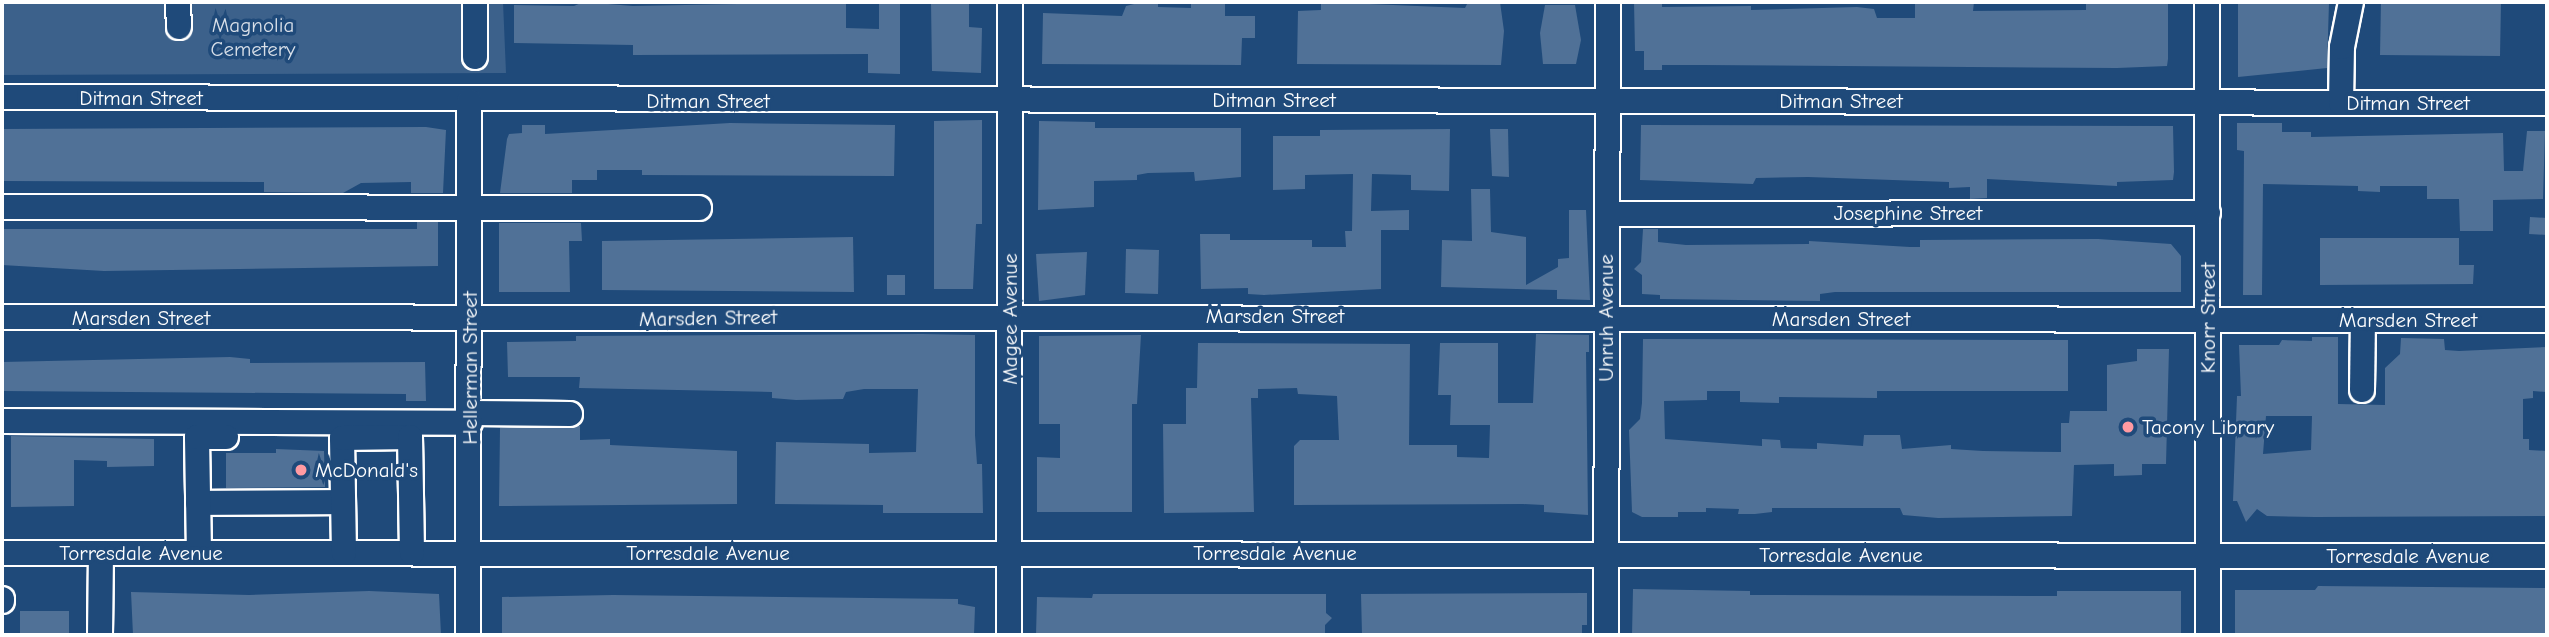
<!DOCTYPE html>
<html>
<head>
<meta charset="utf-8">
<style>
	body { margin:0 }
	#map { position:relative; width:2549px; height:637px; overflow:hidden; background:#1f4a7a; font-family:"Comic Neue",sans-serif }
	div>[style] { position:absolute }
	.green>* { inset:0; background:#3c618b }
	.building>* { inset:0; background:#507197 }
	.roads { filter:drop-shadow(2px 0 #fff) drop-shadow(-2px 0 #fff) drop-shadow(0 2px #fff) drop-shadow(0 -2px #fff) }
	.minor>* { height:24px; margin:-12px; padding:0 12px; transform-origin:12px; border-radius:12px; background:#1f4a7a }
	.dots>* { width:19px; height:19px; translate:-50% -50%; box-sizing:border-box; border:4px solid #1f4a7a; border-radius:50% }
	span { translate:-50% -50%; white-space:nowrap; text-align:center; line-height:1.15; -webkit-text-stroke:7px #1f4a7a; paint-order:stroke }
	.park-label { font-size:21px; color:#d8dfe8 }
	.street-label { font-size:21px; color:#fff }
	.poi-label { font-size:21px; color:#fff }
	.left { translate:0 -50%; text-align:left }
	.frame { position:absolute; inset:0; border:4px solid #fff; pointer-events:none }
</style>
</head>
<body>
<div id="map">
	<div class="green">
		<div style="clip-path:polygon(2px 2px,503px 2px,506px 73px,2px 75px)"></div>
	</div>
	<div class="building">
		<div style="clip-path:polygon(583px 2px,633px 6px,846px 2px,846px 28px,879px 29px,879px 4px,900px 4px,900px 74px,868px 73px,868px 54px,633px 55px,633px 45px,514px 43px,514px 5px,574px 6px)"></div>
		<div style="clip-path:polygon(931px 2px,969px 2px,969px 27px,982px 28px,981px 73px,932px 71px)"></div>
		<div style="clip-path:polygon(1142px 2px,1158px 2px,1158px 7px,1191px 8px,1191px 2px,1225px 3px,1225px 16px,1255px 16px,1255px 38px,1242px 38px,1241px 65px,1042px 64px,1043px 13px,1122px 16px,1126px 6px)"></div>
		<div style="clip-path:polygon(1321px 2px,1465px 8px,1468px 2px,1500px 2px,1504px 31px,1501px 65px,1297px 64px,1298px 11px,1321px 10px)"></div>
		<div style="clip-path:polygon(1634px 2px,1662px 2px,1662px 7px,1751px 6px,1751px 10px,1857px 7px,1874px 9px,1877px 18px,1915px 18px,1915px 2px,1974px 2px,1973px 11px,2086px 10px,2086px 4px,2168px 2px,2168px 59px,2167px 66px,2117px 68px,1703px 65px,1662px 65px,1662px 70px,1644px 70px,1644px 51px,1635px 51px)"></div>
		<div style="clip-path:polygon(2238px 2px,2329px 2px,2327px 68px,2238px 77px)"></div>
		<div style="clip-path:polygon(2381px 2px,2501px 2px,2500px 56px,2380px 55px)"></div>
		<div style="clip-path:polygon(1545px 5px,1575px 5px,1581px 40px,1576px 64px,1543px 64px,1540px 33px)"></div>
		<div style="clip-path:polygon(982px 120px,982px 224px,976px 224px,973px 289px,934px 289px,934px 121px)"></div>
		<div style="clip-path:polygon(1039px 121px,1095px 122px,1095px 128px,1241px 128px,1241px 177px,1195px 181px,1194px 172px,1148px 173px,1137px 175px,1137px 180px,1094px 181px,1094px 207px,1038px 210px)"></div>
		<div style="clip-path:polygon(730px 123px,895px 125px,894px 176px,642px 175px,642px 170px,597px 170px,597px 180px,572px 180px,572px 193px,500px 193px,507px 139px,509px 134px,522px 133px,522px 125px,545px 125px,545px 134px)"></div>
		<div style="clip-path:polygon(2237px 123px,2282px 123px,2282px 132px,2311px 132px,2311px 137px,2503px 133px,2504px 171px,2523px 171px,2527px 131px,2545px 131px,2543px 199px,2493px 200px,2493px 231px,2460px 231px,2459px 199px,2427px 199px,2427px 186px,2380px 186px,2380px 192px,2358px 191px,2358px 186px,2263px 184px,2262px 295px,2243px 295px,2244px 151px,2237px 150px)"></div>
		<div style="clip-path:polygon(1641px 125px,2173px 126px,2174px 172px,2173px 180px,2117px 182px,2117px 186px,1987px 179px,1987px 198px,1970px 199px,1970px 187px,1949px 188px,1949px 182px,1808px 177px,1756px 178px,1753px 184px,1640px 180px)"></div>
		<div style="clip-path:polygon(426px 127px,446px 130px,443px 193px,411px 193px,411px 182px,361px 183px,343px 193px,264px 192px,264px 182px,2px 181px,2px 129px)"></div>
		<div style="clip-path:polygon(1450px 129px,1449px 191px,1411px 190px,1411px 175px,1372px 174px,1371px 211px,1409px 210px,1409px 230px,1381px 230px,1381px 289px,1264px 295px,1248px 294px,1248px 288px,1201px 289px,1200px 234px,1230px 234px,1230px 240px,1312px 240px,1312px 247px,1346px 247px,1345px 231px,1352px 231px,1353px 174px,1305px 175px,1305px 189px,1273px 190px,1273px 136px,1320px 136px,1320px 130px)"></div>
		<div style="clip-path:polygon(1490px 129px,1508px 129px,1509px 177px,1492px 176px)"></div>
		<div style="clip-path:polygon(1471px 189px,1490px 189px,1491px 232px,1526px 237px,1526px 285px,1558px 267px,1558px 259px,1569px 258px,1569px 210px,1586px 210px,1590px 300px,1557px 299px,1557px 290px,1441px 287px,1442px 240px,1472px 241px)"></div>
		<div style="clip-path:polygon(2530px 217px,2547px 218px,2547px 235px,2529px 234px)"></div>
		<div style="clip-path:polygon(417px 222px,438px 222px,438px 266px,104px 271px,2px 265px,2px 229px,417px 229px)"></div>
		<div style="clip-path:polygon(499px 223px,581px 223px,582px 241px,569px 241px,570px 292px,499px 292px)"></div>
		<div style="clip-path:polygon(1643px 229px,1658px 229px,1658px 242px,1686px 245px,1809px 244px,1809px 241px,1910px 247px,1920px 247px,1920px 240px,2098px 239px,2171px 244px,2181px 256px,2181px 292px,1835px 292px,1820px 294px,1820px 301px,1660px 299px,1660px 295px,1642px 294px,1642px 275px,1634px 269px,1641px 262px)"></div>
		<div style="clip-path:polygon(853px 237px,854px 292px,602px 290px,602px 241px)"></div>
		<div style="clip-path:polygon(2320px 238px,2459px 238px,2459px 265px,2474px 265px,2473px 284px,2320px 285px)"></div>
		<div style="clip-path:polygon(1126px 249px,1159px 250px,1158px 294px,1125px 293px)"></div>
		<div style="clip-path:polygon(1087px 252px,1085px 295px,1039px 301px,1036px 254px)"></div>
		<div style="clip-path:polygon(887px 275px,905px 275px,905px 295px,887px 295px)"></div>
		<div style="clip-path:polygon(922px 334px,975px 335px,975px 435px,977px 464px,982px 464px,983px 513px,883px 513px,883px 505px,775px 504px,776px 442px,869px 444px,869px 453px,916px 452px,918px 389px,864px 389px,846px 392px,843px 399px,796px 400px,772px 398px,772px 392px,579px 388px,580px 377px,508px 377px,507px 342px,576px 341px,576px 336px)"></div>
		<div style="clip-path:polygon(1536px 334px,1589px 335px,1589px 352px,1586px 352px,1588px 515px,1544px 512px,1544px 505px,1523px 504px,1294px 505px,1294px 446px,1300px 440px,1339px 440px,1337px 396px,1298px 394px,1297px 388px,1258px 389px,1258px 398px,1251px 398px,1254px 512px,1164px 513px,1163px 424px,1186px 424px,1186px 388px,1197px 388px,1198px 343px,1410px 344px,1409px 445px,1457px 445px,1457px 457px,1489px 458px,1490px 425px,1450px 425px,1451px 395px,1438px 395px,1440px 343px,1498px 343px,1498px 403px,1533px 403px)"></div>
		<div style="clip-path:polygon(1141px 335px,1137px 404px,1132px 404px,1132px 512px,1037px 512px,1037px 457px,1060px 458px,1060px 424px,1039px 424px,1039px 336px)"></div>
		<div style="clip-path:polygon(evenodd,2312px 337px,2338px 337px,2338px 404px,2385px 405px,2385px 368px,2400px 354px,2401px 338px,2444px 339px,2445px 350px,2459px 351px,2547px 347px,2547px 392px,2533px 391px,2533px 398px,2523px 399px,2523px 439px,2529px 439px,2529px 450px,2547px 451px,2545px 516px,2315px 517px,2267px 516px,2257px 509px,2246px 522px,2237px 501px,2233px 501px,2237px 396px,2241px 396px,2239px 345px,2279px 345px,2282px 340px,2312px 341px,2312px 337px,2266px 416px,2312px 416px,2311px 450px,2263px 454px,2266px 416px)"></div>
		<div style="clip-path:polygon(1643px 339px,2068px 340px,2068px 391px,1877px 391px,1877px 398px,1779px 397px,1779px 403px,1740px 402px,1740px 391px,1707px 391px,1707px 400px,1664px 401px,1665px 439px,1762px 446px,1762px 439px,1780px 440px,1781px 448px,1817px 449px,1817px 443px,1863px 446px,1864px 435px,1900px 435px,1902px 449px,1951px 445px,1951px 449px,1983px 451px,2061px 452px,2061px 423px,2069px 423px,2070px 411px,2107px 411px,2107px 365px,2137px 361px,2137px 349px,2169px 349px,2166px 464px,2142px 464px,2142px 475px,2114px 476px,2114px 464px,2074px 465px,2072px 516px,1938px 518px,1903px 515px,1900px 508px,1772px 508px,1772px 512px,1755px 514px,1738px 514px,1739px 509px,1706px 508px,1706px 512px,1678px 512px,1678px 517px,1642px 517px,1632px 512px,1629px 430px,1640px 419px,1642px 403px)"></div>
		<div style="clip-path:polygon(230px 357px,250px 359px,250px 363px,425px 362px,426px 401px,406px 401px,406px 394px,2px 391px,2px 362px)"></div>
		<div style="clip-path:polygon(580px 426px,580px 440px,610px 439px,610px 445px,737px 451px,737px 504px,499px 506px,500px 428px)"></div>
		<div style="clip-path:polygon(11px 436px,154px 439px,154px 466px,107px 467px,107px 461px,74px 460px,74px 506px,11px 507px)"></div>
		<div style="clip-path:polygon(276px 449px,324px 451px,325px 487px,226px 488px,226px 453px,276px 453px)"></div>
		<div style="clip-path:polygon(2318px 586px,2547px 588px,2547px 634px,2235px 635px,2235px 590px,2315px 590px)"></div>
		<div style="clip-path:polygon(1633px 589px,1750px 591px,1750px 595px,2057px 596px,2057px 591px,2181px 591px,2181px 635px,1632px 635px)"></div>
		<div style="clip-path:polygon(369px 591px,439px 594px,441px 635px,133px 635px,131px 592px,249px 595px)"></div>
		<div style="clip-path:polygon(1587px 593px,1587px 625px,1582px 625px,1582px 635px,1362px 635px,1361px 594px)"></div>
		<div style="clip-path:polygon(1093px 594px,1326px 594px,1326px 613px,1332px 618px,1325px 625px,1325px 635px,1036px 635px,1037px 597px,1092px 598px)"></div>
		<div style="clip-path:polygon(613px 595px,958px 599px,958px 604px,975px 607px,974px 635px,502px 635px,502px 597px)"></div>
		<div style="clip-path:polygon(20px 611px,69px 611px,69px 635px,20px 635px)"></div>
	</div>
	<div class="roads">
		<div class="minor">
			<div style="left:178px;top:2px;width:25px;rotate:88deg"></div>
			<div style="left:475px;top:2px;width:55px;rotate:90deg"></div>
			<div style="left:2207px;top:2px;width:633px;rotate:89.91deg"></div>
			<div style="left:2px;top:97px;width:2545px;rotate:0.14deg"></div>
			<div style="left:2341px;top:103px;width:56px;rotate:-89deg"></div>
			<div style="left:2342px;top:47px;width:46px;rotate:-78.7deg"></div>
			<div style="left:2px;top:207px;width:697px;rotate:0.08deg"></div>
			<div style="left:1607px;top:214px;width:601px;rotate:-0.1deg"></div>
			<div style="left:2px;top:317px;width:2545px;rotate:0.07deg"></div>
			<div style="left:2362px;top:390px;width:69px;rotate:-89.2deg"></div>
			<div style="left:470px;top:413px;width:100px;rotate:0.6deg"></div>
			<div style="left:2px;top:421px;width:468px;rotate:0.2deg"></div>
			<div style="left:198px;top:503px;width:145px;rotate:-0.4deg"></div>
			<div style="left:2px;top:553px;width:2545px;rotate:0.07deg"></div>
			<div style="left:199px;top:553px;width:116px;rotate:-91deg"></div>
			<div style="left:197px;top:437px;width:29px"></div>
			<div style="left:344px;top:553px;width:115px;rotate:-91deg"></div>
			<div style="left:342px;top:438px;width:68px;rotate:-0.8deg"></div>
			<div style="left:410px;top:437px;width:116px;rotate:89deg"></div>
			<div style="left:2px;top:599px;width:2px;rotate:90deg"></div>
			<div style="left:100px;top:635px;width:82px;rotate:-89.3deg"></div>
			<div style="left:468px;top:635px;width:534px;rotate:-89.89deg"></div>
			<div style="left:1009px;top:635px;width:633px;rotate:-89.91deg"></div>
			<div style="left:1606px;top:635px;width:633px;rotate:-89.82deg"></div>
		</div>
	</div>
	<div class="dots">
		<div style="left:2128px;top:427px;background:#ff9aa2"></div>
		<div style="left:301px;top:470px;background:#ff9aa2"></div>
	</div>
	<div class="park-label">
		<span style="left:253px;top:37px">Magnolia<br>Cemetery</span>
	</div>
	<div class="street-label">
		<span style="left:141px;top:98px">Ditman Street</span>
		<span style="left:1274px;top:100px">Ditman Street</span>
		<span style="left:708px;top:101px">Ditman Street</span>
		<span style="left:1841px;top:101px">Ditman Street</span>
		<span style="left:2408px;top:103px">Ditman Street</span>
		<span style="left:1908px;top:213px">Josephine Street</span>
		<span style="left:1275px;top:316px">Marsden Street</span>
		<span style="left:141px;top:318px">Marsden Street</span>
		<span style="left:708px;top:318px;rotate:-1deg">Marsden Street</span>
		<span style="left:1606px;top:318px;rotate:-90deg">Unruh Avenue</span>
		<span style="left:2208px;top:318px;rotate:-90deg">Knorr Street</span>
		<span style="left:1010px;top:319px;rotate:-90deg">Magee Avenue</span>
		<span style="left:1841px;top:319px">Marsden Street</span>
		<span style="left:2408px;top:320px">Marsden Street</span>
		<span style="left:470px;top:368px;rotate:-90deg">Hellerman Street</span>
		<span style="left:141px;top:553px">Torresdale Avenue</span>
		<span style="left:708px;top:553px">Torresdale Avenue</span>
		<span style="left:1275px;top:553px">Torresdale Avenue</span>
		<span style="left:1841px;top:555px">Torresdale Avenue</span>
		<span style="left:2408px;top:556px">Torresdale Avenue</span>
	</div>
	<div class="poi-label">
		<span class="left" style="left:2142px;top:427px">Tacony Library</span>
		<span class="left" style="left:315px;top:470px">McDonald's</span>
	</div>
	<div class="frame"></div>
</div>
</body>
</html>
